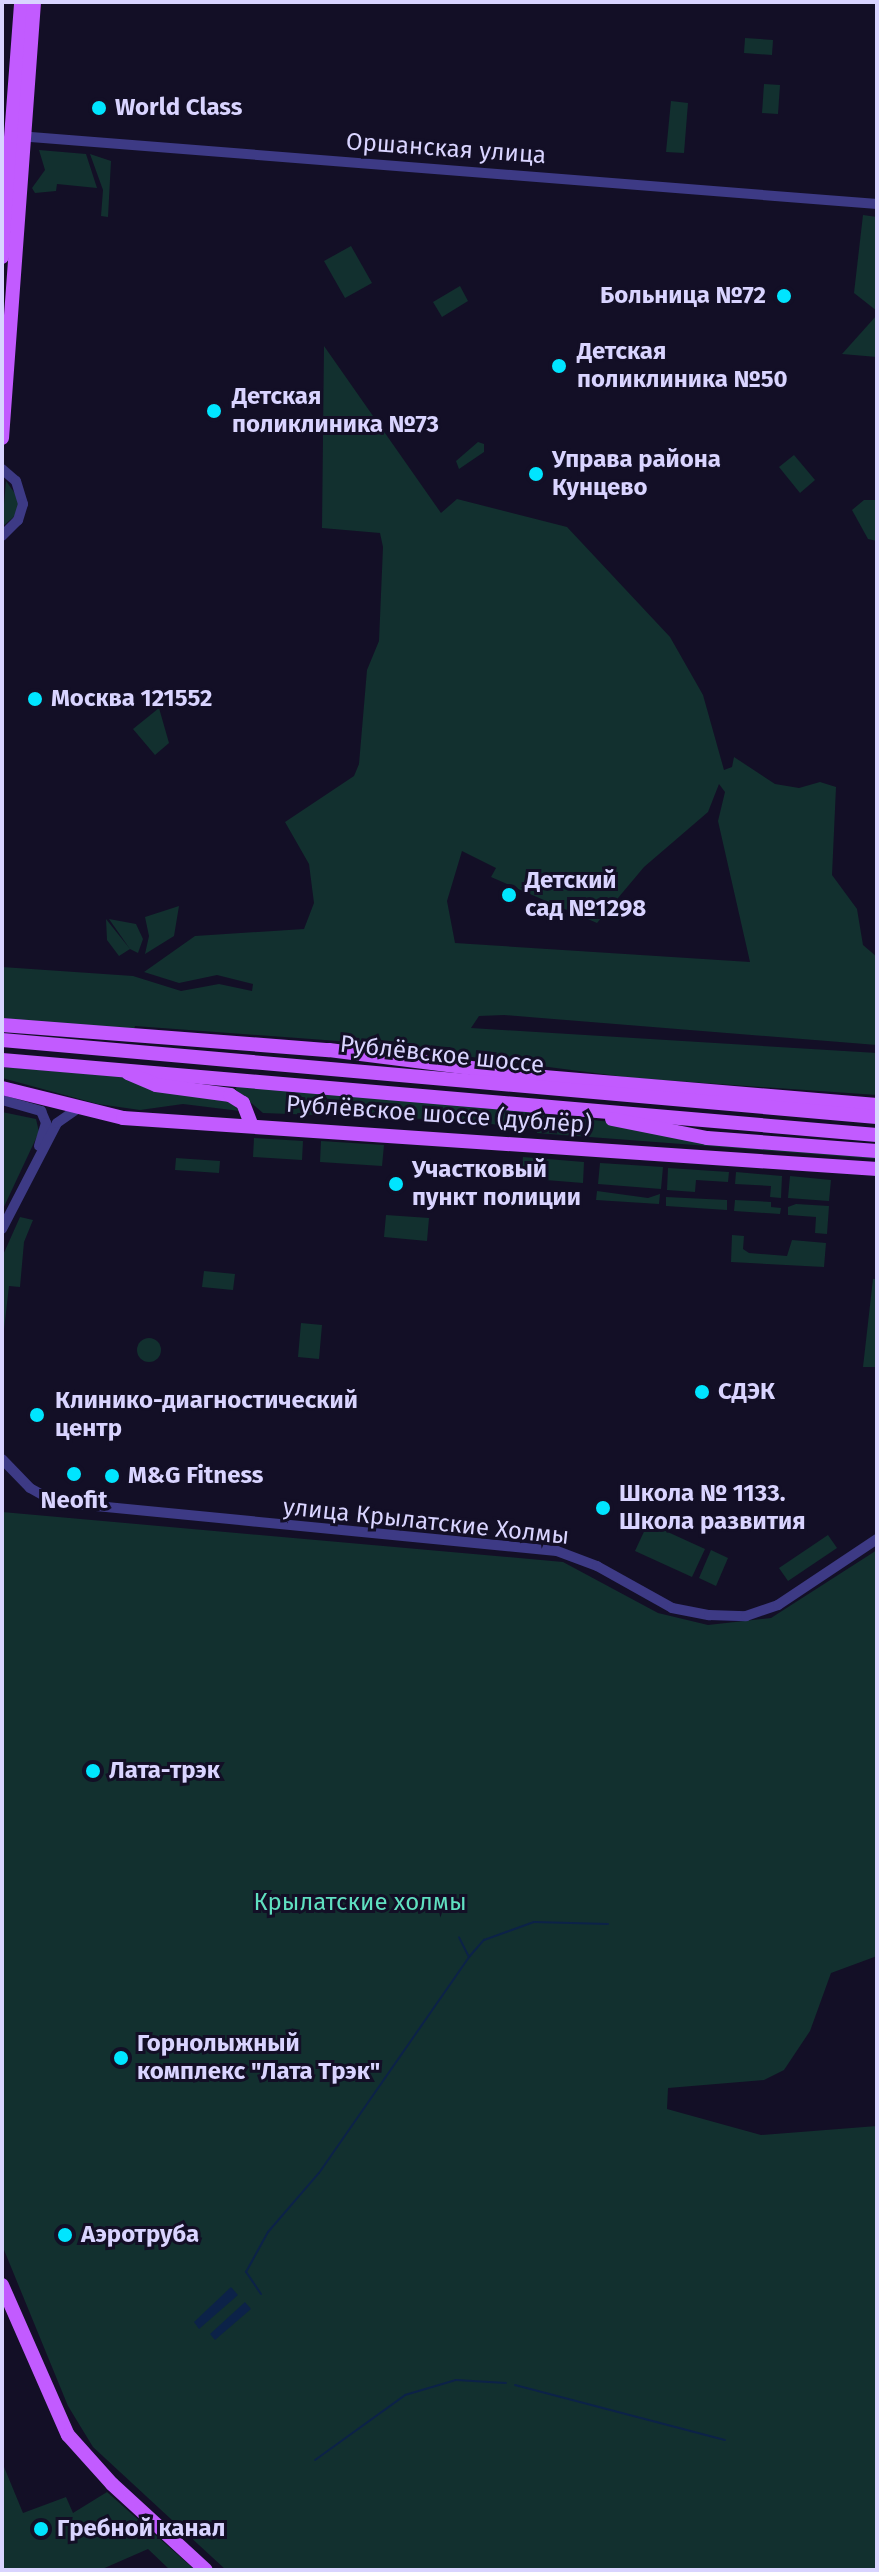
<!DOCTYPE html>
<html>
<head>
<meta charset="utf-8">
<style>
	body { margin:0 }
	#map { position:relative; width:879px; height:2572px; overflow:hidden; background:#130f26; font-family:"Fira Sans",sans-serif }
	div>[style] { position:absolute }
	.green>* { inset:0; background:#12302f }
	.round { border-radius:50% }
	.water>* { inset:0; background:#0c2248 }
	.stream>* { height:2px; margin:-1px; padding:0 1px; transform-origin:1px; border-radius:1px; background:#0c2248 }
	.minor>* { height:10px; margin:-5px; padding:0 5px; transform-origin:5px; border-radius:5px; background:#3d3a85 }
	.major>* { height:14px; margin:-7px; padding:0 7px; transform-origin:7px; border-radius:7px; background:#c25bff }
	.dots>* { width:22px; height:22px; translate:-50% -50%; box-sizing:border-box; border:4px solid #130f26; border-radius:50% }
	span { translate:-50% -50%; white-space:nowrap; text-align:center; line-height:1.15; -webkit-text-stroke:6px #130f26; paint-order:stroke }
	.poi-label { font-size:24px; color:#d9d4ff; font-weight:700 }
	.left { translate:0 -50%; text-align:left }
	.right { translate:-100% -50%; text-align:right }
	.street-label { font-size:24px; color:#d9d4ff }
	.park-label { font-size:24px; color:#5fe0c0 }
	.frame { position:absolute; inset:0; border:4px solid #d9d4ff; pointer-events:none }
</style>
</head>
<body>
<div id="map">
	<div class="green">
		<div style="clip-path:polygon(745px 38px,773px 40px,772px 55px,744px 53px)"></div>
		<div style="clip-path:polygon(764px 84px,780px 85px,778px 114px,762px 113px)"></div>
		<div style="clip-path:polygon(671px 101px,688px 103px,684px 153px,666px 152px)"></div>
		<div style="clip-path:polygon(39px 150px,86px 154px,97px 188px,57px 184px,56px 191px,35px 193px,32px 188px,45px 170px)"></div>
		<div style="clip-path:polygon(90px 154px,111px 161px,108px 217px,101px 216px,103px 190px)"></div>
		<div style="clip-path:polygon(863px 215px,877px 217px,877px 311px,854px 293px)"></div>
		<div style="clip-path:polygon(351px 246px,372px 283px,345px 298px,324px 261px)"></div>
		<div style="clip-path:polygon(460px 286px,468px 301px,442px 317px,433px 302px)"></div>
		<div style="clip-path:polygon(877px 315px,877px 357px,842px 354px)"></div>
		<div style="clip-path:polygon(evenodd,324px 346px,441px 513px,457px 499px,567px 527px,670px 637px,703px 695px,724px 770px,732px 767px,734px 757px,775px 784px,799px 788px,820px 782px,836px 787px,832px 875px,857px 909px,863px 945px,877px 957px,877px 1045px,504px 1015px,479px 1016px,471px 1028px,877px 1053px,877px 1095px,633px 1078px,365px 1043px,135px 1026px,133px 1033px,2px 1018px,2px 967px,133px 976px,181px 991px,219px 984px,252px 991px,253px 984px,217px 975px,179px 983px,144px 972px,195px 936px,304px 929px,314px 903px,309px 864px,285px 822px,354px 776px,359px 764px,367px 670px,379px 641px,383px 547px,380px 533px,322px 528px,324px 346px,719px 784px,725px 792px,718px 821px,750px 962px,455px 943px,447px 901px,462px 851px,496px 868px,491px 877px,597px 923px,644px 867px,708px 812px,719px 784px)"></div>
		<div style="clip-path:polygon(478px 442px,484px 444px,484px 452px,459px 469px,456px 461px)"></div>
		<div style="clip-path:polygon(794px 455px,815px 480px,800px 493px,779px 467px)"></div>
		<div style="clip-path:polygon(6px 481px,19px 499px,16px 515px,2px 527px)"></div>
		<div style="clip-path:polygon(864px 500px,877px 500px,877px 541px,868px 539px,852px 510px)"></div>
		<div style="clip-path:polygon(159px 708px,169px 743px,155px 755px,133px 729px)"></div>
		<div style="clip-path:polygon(179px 906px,174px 936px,145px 954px,149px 936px,145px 917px)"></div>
		<div style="clip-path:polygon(106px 919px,130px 949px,109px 919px,136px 924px,143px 939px,138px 953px,130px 949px,119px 956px,107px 940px)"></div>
		<div style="clip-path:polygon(2px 1067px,127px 1077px,230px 1102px,240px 1111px,183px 1104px,140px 1110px,98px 1104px,2px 1078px)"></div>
		<div style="clip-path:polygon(238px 1085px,484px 1107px,877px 1154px,877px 1159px,537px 1133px,537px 1129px,453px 1120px,263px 1113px,235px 1089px)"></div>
		<div style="clip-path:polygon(2px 1112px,36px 1119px,39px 1132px,2px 1211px)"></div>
		<div style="clip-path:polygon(254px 1138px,303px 1141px,302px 1160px,253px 1157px)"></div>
		<div style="clip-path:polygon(321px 1141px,384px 1145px,382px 1166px,320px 1162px)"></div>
		<div style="clip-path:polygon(523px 1157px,584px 1162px,583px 1183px,521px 1178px)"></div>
		<div style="clip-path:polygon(176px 1158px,220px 1161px,219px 1173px,175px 1170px)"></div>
		<div style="clip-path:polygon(600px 1163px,663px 1167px,661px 1189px,598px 1184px)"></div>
		<div style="clip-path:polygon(668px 1168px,729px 1172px,728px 1182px,696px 1180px,695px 1192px,667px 1190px)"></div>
		<div style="clip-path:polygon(736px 1172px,782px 1176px,781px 1198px,770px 1197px,771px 1186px,735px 1184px)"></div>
		<div style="clip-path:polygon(790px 1176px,831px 1180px,829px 1201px,788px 1198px)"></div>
		<div style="clip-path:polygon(597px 1191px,648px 1198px,660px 1194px,659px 1204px,596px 1200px)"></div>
		<div style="clip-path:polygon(666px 1197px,727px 1200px,727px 1210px,666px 1206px)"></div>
		<div style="clip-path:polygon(735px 1200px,771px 1202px,771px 1207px,781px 1208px,780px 1214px,734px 1211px)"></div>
		<div style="clip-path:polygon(796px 1204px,829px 1206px,827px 1234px,815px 1233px,816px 1217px,788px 1215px,788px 1207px)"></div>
		<div style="clip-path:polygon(386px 1215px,429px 1218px,427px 1241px,384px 1237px)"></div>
		<div style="clip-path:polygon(20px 1217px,33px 1220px,24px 1242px,20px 1287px,9px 1286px,2px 1347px,3px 1255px)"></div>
		<div style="clip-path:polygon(732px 1235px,744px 1236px,743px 1249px,749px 1253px,787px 1256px,792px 1240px,826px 1243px,824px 1267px,731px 1262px)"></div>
		<div style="clip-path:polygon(204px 1271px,235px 1274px,233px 1290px,202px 1287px)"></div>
		<div style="clip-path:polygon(873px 1279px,877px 1279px,877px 1367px,863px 1367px)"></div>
		<div style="clip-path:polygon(301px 1323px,322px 1325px,319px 1359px,298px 1357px)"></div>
		<div class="round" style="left:137px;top:1338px;width:24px;height:24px"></div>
		<div style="clip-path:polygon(2px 1512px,563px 1562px,658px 1613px,708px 1625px,771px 1618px,877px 1550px,877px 1956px,831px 1973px,810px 2031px,784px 2070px,764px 2080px,668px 2088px,667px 2109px,761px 2135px,877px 2126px,877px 2570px,226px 2570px,93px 2447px,68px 2406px,2px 2245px)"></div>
		<div style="clip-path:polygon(648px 1523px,705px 1549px,692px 1577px,635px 1551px)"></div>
		<div style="clip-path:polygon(828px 1535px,837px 1548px,788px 1581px,779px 1568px)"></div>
		<div style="clip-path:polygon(711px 1550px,728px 1558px,716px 1586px,699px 1578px)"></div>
		<div style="clip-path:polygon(2px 2462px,23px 2513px,66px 2497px,73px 2513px,107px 2492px,195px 2570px,170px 2570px,148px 2549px,100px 2570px,2px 2570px)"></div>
	</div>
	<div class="water">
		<div style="clip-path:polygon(231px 2287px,238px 2295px,199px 2329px,194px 2322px)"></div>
		<div style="clip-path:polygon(245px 2302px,251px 2309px,215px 2340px,210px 2334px)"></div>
	</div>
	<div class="stream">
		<div style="left:469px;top:1957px;width:23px;rotate:-49deg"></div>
		<div style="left:484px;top:1940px;width:53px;rotate:-19.8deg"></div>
		<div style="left:534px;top:1922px;width:74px;rotate:1.5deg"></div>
		<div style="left:261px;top:2294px;width:27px;rotate:-124deg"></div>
		<div style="left:246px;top:2272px;width:46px;rotate:-61.2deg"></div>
		<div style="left:268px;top:2232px;width:78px;rotate:-49.2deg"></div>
		<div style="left:319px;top:2173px;width:263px;rotate:-55.2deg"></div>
		<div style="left:469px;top:1957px;width:22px;rotate:-117deg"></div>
		<div style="left:515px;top:2385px;width:217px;rotate:14.7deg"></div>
		<div style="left:315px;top:2460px;width:111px;rotate:-35.8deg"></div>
		<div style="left:405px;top:2395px;width:53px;rotate:-16.4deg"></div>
		<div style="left:456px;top:2380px;width:50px;rotate:3.4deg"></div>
	</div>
	<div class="minor">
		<div style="left:18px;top:136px;width:862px;rotate:4.53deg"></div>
		<div style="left:2px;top:469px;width:18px;rotate:41deg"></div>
		<div style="left:16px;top:481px;width:24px;rotate:73deg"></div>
		<div style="left:23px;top:504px;width:17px;rotate:107deg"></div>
		<div style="left:18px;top:520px;width:23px;rotate:135deg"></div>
		<div style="left:2px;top:1100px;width:41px;rotate:15.8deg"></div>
		<div style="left:41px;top:1111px;width:13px;rotate:67deg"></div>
		<div style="left:46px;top:1123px;width:24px;rotate:107deg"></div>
		<div style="left:2px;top:1229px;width:119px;rotate:-62.6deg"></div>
		<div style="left:57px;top:1123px;width:24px;rotate:-35deg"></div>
		<div style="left:2px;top:1459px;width:40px;rotate:46deg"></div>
		<div style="left:30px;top:1488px;width:29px;rotate:29deg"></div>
		<div style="left:55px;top:1502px;width:504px;rotate:5.57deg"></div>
		<div style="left:557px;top:1551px;width:43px;rotate:20.6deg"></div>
		<div style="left:597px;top:1566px;width:86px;rotate:29.2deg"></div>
		<div style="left:672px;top:1608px;width:38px;rotate:11deg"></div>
		<div style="left:709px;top:1615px;width:37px;rotate:2deg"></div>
		<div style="left:746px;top:1616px;width:34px;rotate:-19deg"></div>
		<div style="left:778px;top:1605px;width:119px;rotate:-33.7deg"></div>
	</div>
	<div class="major">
		<div style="left:2px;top:257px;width:256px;rotate:-85.7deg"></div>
		<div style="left:2px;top:438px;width:437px;rotate:-85.8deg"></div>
		<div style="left:2px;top:1025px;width:328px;rotate:4.4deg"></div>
		<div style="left:329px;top:1050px;width:217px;rotate:7.2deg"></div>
		<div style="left:544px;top:1077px;width:334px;rotate:4.8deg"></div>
		<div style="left:2px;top:1040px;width:878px;rotate:5.03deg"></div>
		<div style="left:2px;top:1060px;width:878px;rotate:4.9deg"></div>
		<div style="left:128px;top:1073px;width:30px;rotate:23deg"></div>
		<div style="left:156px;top:1085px;width:75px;rotate:7.7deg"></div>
		<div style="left:230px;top:1095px;width:15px;rotate:32deg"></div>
		<div style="left:243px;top:1103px;width:22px;rotate:69deg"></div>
		<div style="left:2px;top:1088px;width:125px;rotate:13.9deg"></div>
		<div style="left:123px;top:1118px;width:756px;rotate:3.87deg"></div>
		<div style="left:612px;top:1119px;width:97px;rotate:11.3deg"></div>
		<div style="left:707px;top:1138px;width:170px;rotate:4.4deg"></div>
		<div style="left:2px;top:2285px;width:164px;rotate:66.3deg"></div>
		<div style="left:68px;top:2435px;width:66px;rotate:48.1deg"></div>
		<div style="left:112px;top:2484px;width:127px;rotate:42.5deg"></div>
	</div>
	<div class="dots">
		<div style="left:99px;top:108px;background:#00e5ff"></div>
		<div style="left:784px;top:296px;background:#00e5ff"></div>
		<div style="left:559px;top:366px;background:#00e5ff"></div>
		<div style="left:214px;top:411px;background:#00e5ff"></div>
		<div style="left:536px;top:474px;background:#00e5ff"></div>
		<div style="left:35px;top:699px;background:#00e5ff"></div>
		<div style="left:509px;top:895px;background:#00e5ff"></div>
		<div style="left:396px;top:1184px;background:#00e5ff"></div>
		<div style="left:702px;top:1392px;background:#00e5ff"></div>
		<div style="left:37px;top:1415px;background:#00e5ff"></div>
		<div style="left:74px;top:1474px;background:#00e5ff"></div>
		<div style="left:112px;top:1476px;background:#00e5ff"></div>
		<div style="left:603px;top:1508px;background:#00e5ff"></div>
		<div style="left:93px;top:1771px;background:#00e5ff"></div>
		<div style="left:121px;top:2058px;background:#00e5ff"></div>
		<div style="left:65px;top:2235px;background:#00e5ff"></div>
		<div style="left:41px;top:2529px;background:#00e5ff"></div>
	</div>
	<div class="poi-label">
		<span class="left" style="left:115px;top:108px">World Class</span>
		<span class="right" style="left:766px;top:296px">Больница №72</span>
		<span class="left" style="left:577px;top:366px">Детская<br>поликлиника №50</span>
		<span class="left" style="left:232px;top:411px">Детская<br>поликлиника №73</span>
		<span class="left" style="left:552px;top:474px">Управа района<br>Кунцево</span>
		<span class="left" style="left:51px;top:699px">Москва 121552</span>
		<span class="left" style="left:525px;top:895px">Детский<br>сад №1298</span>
		<span class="left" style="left:412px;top:1184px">Участковый<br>пункт полиции</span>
		<span class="left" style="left:718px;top:1392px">СДЭК</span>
		<span class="left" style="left:55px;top:1415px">Клинико-диагностический<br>центр</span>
		<span class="left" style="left:128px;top:1476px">M&amp;G Fitness</span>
		<span class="left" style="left:619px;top:1508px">Школа № 1133.<br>Школа развития</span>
		<span style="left:74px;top:1501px">Neofit</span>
		<span class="left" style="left:109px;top:1771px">Лата-трэк</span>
		<span class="left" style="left:137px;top:2058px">Горнолыжный<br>комплекс "Лата Трэк"</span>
		<span class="left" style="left:81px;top:2235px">Аэротруба</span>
		<span class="left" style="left:57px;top:2529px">Гребной канал</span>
	</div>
	<div class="street-label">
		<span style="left:446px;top:149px;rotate:4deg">Оршанская улица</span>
		<span style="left:442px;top:1055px;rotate:6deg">Рублёвское шоссе</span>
		<span style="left:439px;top:1115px;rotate:4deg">Рублёвское шоссе (дублёр)</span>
		<span style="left:426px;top:1522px;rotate:6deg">улица Крылатские Холмы</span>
	</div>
	<div class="park-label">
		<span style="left:360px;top:1903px">Крылатские холмы</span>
	</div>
	<div class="frame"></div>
</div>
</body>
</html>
